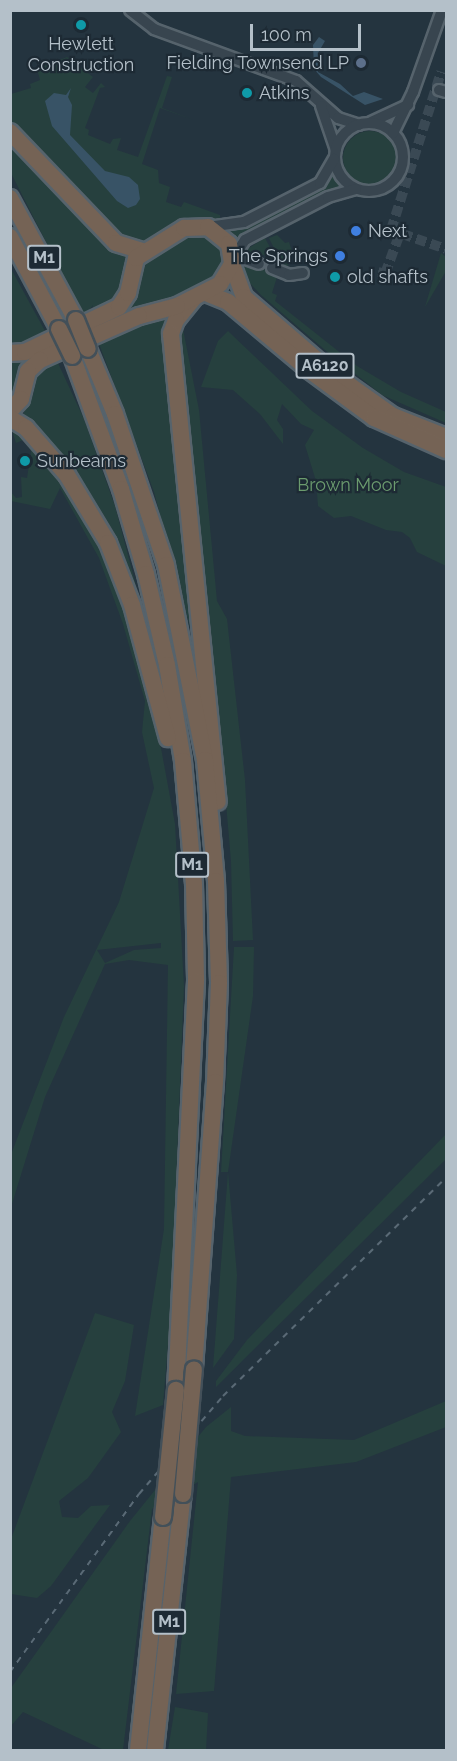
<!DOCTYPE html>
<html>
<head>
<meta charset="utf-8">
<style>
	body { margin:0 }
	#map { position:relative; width:457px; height:1761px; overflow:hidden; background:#24343f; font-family:Raleway,sans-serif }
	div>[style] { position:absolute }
	.green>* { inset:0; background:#26403e }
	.round { border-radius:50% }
	.water>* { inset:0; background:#385366 }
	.minor-tunnel>* { height:10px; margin-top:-5px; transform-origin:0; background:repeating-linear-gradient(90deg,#3a4954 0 10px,transparent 0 15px) }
	.roads { filter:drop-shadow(2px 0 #56636c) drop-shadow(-2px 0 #56636c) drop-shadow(0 2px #56636c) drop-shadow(0 -2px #56636c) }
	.minor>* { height:10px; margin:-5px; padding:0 5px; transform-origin:5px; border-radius:5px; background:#38454f }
	.minor>.ring { margin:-5px; padding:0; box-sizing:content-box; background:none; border:10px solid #38454f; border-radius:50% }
	.highway>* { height:16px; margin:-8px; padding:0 8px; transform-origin:8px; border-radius:8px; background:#756355 }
	.rail>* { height:2px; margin-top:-1px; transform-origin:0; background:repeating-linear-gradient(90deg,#5a6a76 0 6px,transparent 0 12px) }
	.bridges { filter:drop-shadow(2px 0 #435059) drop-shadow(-2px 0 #435059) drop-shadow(0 2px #435059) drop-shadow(0 -2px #435059) }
	.highway-bridge>* { height:16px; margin:-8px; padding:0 8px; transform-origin:8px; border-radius:8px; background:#756355 }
	.dots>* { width:16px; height:16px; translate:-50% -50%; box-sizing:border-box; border:3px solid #1d2a34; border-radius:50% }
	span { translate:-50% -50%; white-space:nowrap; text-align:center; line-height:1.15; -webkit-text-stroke:4.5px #1d2a34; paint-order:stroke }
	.shield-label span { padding:2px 4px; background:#1d2a34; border:2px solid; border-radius:4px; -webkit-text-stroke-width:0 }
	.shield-label { font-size:16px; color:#b4c0c9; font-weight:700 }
	.poi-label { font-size:18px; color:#b4c0c9 }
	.right { translate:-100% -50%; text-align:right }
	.left { translate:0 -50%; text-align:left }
	.park-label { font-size:18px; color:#6b9b6e }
	.frame { position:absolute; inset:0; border:12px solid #b4c0c9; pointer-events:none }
	.scale { position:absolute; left:250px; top:24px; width:111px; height:27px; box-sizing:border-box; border:3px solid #b4c0c9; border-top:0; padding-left:8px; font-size:18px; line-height:21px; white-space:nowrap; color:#b4c0c9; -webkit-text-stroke:4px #1d2a34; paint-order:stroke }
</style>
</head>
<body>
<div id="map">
	<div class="green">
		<div style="clip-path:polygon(67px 57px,93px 77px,85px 87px,93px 93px,101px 83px,105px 87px,100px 88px,85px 128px,89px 130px,88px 135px,110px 144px,113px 139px,121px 138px,117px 150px,138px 157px,167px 76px,172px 77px,162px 108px,194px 120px,160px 108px,142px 164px,158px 170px,159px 183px,170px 187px,166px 202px,181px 207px,184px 202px,220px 215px,220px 220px,148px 243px,128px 244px,20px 133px,11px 122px,11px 94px,31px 88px,30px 84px,40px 80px,37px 69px)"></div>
		<div class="round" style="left:343px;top:131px;width:54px;height:54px"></div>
		<div style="clip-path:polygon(10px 139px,132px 255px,125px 283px,113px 301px,92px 311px,93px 305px,84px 317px,11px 173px)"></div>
		<div style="clip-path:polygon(334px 172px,345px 187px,234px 240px,228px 232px,323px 184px)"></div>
		<div style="clip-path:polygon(277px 235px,285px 243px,289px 242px,292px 251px,288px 266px,282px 264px,269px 238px)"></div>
		<div style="clip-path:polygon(186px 236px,207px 236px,220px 247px,222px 267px,214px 279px,176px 301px,35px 359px,11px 404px,11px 357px,87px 331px,145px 260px)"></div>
		<div style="clip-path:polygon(265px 238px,278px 262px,273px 257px,244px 251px)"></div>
		<div style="clip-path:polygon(441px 253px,446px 257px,446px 271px,425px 307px)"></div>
		<div style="clip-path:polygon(241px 262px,278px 274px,272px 293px,277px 295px,275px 301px,357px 366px,401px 392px,446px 412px,446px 423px,382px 395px,325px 350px,261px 295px,244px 277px)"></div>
		<div style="clip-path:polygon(10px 267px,45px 331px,31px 343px,11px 346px)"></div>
		<div style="clip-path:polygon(165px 318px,168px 321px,196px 650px,154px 492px,98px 341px,152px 319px)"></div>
		<div style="clip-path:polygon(182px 324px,199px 410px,217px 601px,227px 619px,245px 780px,253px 940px,233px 941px,231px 861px,216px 687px,177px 337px)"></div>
		<div style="clip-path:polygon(228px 331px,312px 411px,363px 448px,404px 472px,446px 487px,446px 566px,417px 552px,410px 538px,402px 532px,386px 530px,351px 516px,334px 518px,318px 506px,316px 481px,305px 445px,314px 430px,301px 424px,282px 404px,277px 420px,283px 429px,283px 444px,260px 414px,233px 390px,201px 387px,218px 341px)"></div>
		<div style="clip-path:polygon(57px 361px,84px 419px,115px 506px,157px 665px,126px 583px,21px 418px,33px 395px,38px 372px)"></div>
		<div style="clip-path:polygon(evenodd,11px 427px,16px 429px,62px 481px,90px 527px,113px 577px,154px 710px,175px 824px,184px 986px,171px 1308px,163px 1405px,135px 1416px,164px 1229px,168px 965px,129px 960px,105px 964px,45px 1097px,11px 1207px,10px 1157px,64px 1017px,119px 902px,154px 788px,142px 732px,145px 701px,123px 624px,99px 558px,60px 488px,50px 509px,11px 501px,11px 492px,16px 498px,22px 497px,21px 477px,27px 478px,31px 451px,23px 440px,16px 443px,11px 427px,161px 943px,161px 948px,134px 950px,105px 963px,97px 950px,161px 943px)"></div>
		<div style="clip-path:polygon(234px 947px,254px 947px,253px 996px,228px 1172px,237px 1275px,234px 1339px,213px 1368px,228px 1172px,221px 1172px)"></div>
		<div style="clip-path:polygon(446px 1134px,446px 1159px,216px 1387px,216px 1381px,247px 1340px)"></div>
		<div style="clip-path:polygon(95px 1313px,134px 1325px,125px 1381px,112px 1412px,121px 1432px,88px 1478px,59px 1501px,62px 1517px,78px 1518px,91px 1506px,110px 1505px,51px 1586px,37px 1598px,11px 1594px,11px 1539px)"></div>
		<div style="clip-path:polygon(446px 1401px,446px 1427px,356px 1462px,231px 1477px,214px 1691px,176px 1694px,198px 1482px,152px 1509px,123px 1750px,104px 1750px,23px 1712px,11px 1726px,11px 1688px,130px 1521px,206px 1427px,231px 1407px,231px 1431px,245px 1436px,354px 1440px)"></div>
		<div style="clip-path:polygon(175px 1707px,208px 1713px,206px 1750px,168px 1750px)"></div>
	</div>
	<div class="water">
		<div style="clip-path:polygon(319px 37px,325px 41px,318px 53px,318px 72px,340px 84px,353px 96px,364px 92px,383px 99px,365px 105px,321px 77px,314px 69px,313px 45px)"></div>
		<div style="clip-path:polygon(71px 88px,68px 97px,72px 105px,70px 135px,105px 171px,129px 177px,138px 185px,140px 199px,136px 205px,128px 208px,117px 201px,52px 126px,45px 101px,54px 93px,66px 95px)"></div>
	</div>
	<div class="minor-tunnel">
		<div style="left:388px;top:229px;width:61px;rotate:19deg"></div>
		<div style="left:391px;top:230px;width:166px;rotate:-72.4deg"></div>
		<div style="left:378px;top:272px;width:7px;rotate:16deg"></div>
		<div style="left:385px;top:274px;width:44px;rotate:-69.9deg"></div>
	</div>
	<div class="roads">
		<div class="minor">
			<div style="left:130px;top:10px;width:31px;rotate:38deg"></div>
			<div style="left:154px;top:29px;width:151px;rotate:20.1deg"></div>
			<div style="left:296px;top:81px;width:56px;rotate:41.4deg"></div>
			<div style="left:338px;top:118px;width:22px;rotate:18deg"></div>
			<div style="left:439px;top:90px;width:7px;rotate:16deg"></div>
			<div style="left:321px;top:106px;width:46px;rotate:71.2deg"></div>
			<div style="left:371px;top:122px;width:41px;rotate:-24.7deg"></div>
			<div class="ring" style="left:335px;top:123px;width:58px;height:58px"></div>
			<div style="left:393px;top:133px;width:46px;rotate:-64deg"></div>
			<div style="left:413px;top:92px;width:87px;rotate:-70.5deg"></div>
			<div style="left:208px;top:227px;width:36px;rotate:-8deg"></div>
			<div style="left:244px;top:222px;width:85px;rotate:-27.2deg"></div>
			<div style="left:320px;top:183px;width:28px;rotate:-60deg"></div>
			<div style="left:240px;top:257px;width:20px;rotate:20deg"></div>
			<div style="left:232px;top:260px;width:24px;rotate:-57deg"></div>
			<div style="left:245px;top:240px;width:93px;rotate:-27.4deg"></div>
			<div style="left:328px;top:197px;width:29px;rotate:-16deg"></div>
			<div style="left:272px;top:268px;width:18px;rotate:22deg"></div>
			<div style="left:289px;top:275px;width:14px;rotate:-8deg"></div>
		</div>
		<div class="highway">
			<div style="left:10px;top:132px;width:153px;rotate:46.3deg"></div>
			<div style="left:116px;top:243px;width:28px;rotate:17deg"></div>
			<div style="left:10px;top:198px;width:139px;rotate:61.6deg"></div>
			<div style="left:10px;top:237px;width:104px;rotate:62deg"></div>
			<div style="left:232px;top:264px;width:35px;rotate:70deg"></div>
			<div style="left:244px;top:297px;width:115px;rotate:40.8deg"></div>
			<div style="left:331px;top:372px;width:76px;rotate:35.4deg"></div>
			<div style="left:393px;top:416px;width:57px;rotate:21.6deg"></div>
			<div style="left:206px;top:293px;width:24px;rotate:22deg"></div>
			<div style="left:228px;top:302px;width:106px;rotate:40deg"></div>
			<div style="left:309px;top:370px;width:81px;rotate:36.4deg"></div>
			<div style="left:374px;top:418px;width:79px;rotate:24deg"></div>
			<div style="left:194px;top:298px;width:28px;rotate:129deg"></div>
			<div style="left:176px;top:320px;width:15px;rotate:110deg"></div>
			<div style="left:171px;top:334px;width:470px;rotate:84.3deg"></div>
			<div style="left:88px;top:349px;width:70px;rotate:67.4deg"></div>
			<div style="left:115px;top:414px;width:159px;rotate:71.3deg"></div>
			<div style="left:166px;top:565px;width:199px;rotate:78.7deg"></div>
			<div style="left:205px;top:760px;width:121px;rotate:84.8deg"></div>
			<div style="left:216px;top:881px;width:102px;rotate:88.3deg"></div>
			<div style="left:219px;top:983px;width:99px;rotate:92.3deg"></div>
			<div style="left:215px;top:1082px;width:288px;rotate:94.2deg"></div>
			<div style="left:10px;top:353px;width:15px;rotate:-4deg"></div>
			<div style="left:25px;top:352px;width:104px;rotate:-25.6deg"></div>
			<div style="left:119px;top:307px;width:17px;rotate:-57deg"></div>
			<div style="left:128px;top:293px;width:36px;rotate:-77deg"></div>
			<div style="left:136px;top:258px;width:57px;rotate:-32deg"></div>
			<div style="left:184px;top:228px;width:24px;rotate:-2deg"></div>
			<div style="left:208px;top:227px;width:27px;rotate:39deg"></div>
			<div style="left:229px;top:244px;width:20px;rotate:81deg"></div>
			<div style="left:232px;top:264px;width:23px;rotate:121deg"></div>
			<div style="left:220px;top:284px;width:48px;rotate:152.9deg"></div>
			<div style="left:177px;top:306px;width:39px;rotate:165deg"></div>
			<div style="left:139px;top:316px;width:108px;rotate:156deg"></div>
			<div style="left:40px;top:360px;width:16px;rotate:137deg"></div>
			<div style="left:28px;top:371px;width:29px;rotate:104deg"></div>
			<div style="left:21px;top:399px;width:16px;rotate:133deg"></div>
			<div style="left:72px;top:356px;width:142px;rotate:69.8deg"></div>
			<div style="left:121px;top:489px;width:89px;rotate:73.6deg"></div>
			<div style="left:146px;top:574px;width:93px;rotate:77deg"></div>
			<div style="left:167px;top:665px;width:97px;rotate:80.5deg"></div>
			<div style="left:183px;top:761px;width:123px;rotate:84.9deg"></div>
			<div style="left:194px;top:884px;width:97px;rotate:88.8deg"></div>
			<div style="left:196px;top:981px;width:409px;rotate:92.8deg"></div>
			<div style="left:10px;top:418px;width:19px;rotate:32deg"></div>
			<div style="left:26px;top:428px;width:62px;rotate:48.9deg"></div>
			<div style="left:67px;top:475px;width:79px;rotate:58.9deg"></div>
			<div style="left:108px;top:543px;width:66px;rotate:68.8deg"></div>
			<div style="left:132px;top:605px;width:138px;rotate:74.9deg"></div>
			<div style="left:138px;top:1750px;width:234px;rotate:-83.9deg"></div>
			<div style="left:155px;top:1750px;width:258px;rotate:-83.8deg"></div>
		</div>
	</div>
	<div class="rail">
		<div style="left:10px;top:1672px;width:220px;rotate:-54.1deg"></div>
		<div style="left:139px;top:1494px;width:129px;rotate:-49.4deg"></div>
		<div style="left:223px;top:1396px;width:312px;rotate:-44.4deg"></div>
	</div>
	<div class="bridges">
		<div class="highway-bridge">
			<div style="left:76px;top:320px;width:31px;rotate:68deg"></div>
			<div style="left:59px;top:329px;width:30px;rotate:64deg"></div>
			<div style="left:183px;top:1494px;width:125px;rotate:-85deg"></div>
			<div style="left:163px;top:1517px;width:128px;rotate:-84.2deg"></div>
		</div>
	</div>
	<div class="dots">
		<div style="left:81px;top:25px;background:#0f9aa8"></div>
		<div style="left:361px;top:63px;background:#5c6f8a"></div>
		<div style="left:247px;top:93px;background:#0f9aa8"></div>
		<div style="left:356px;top:231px;background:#3f7fe0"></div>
		<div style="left:340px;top:256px;background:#3f7fe0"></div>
		<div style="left:335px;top:277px;background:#0f9aa8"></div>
		<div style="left:25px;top:461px;background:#0f9aa8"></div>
	</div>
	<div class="shield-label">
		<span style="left:44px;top:258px">M1</span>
		<span style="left:325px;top:366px">A6120</span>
		<span style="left:192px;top:865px">M1</span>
		<span style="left:169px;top:1622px">M1</span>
	</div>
	<div class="poi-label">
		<span style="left:81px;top:55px">Hewlett<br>Construction</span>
		<span class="right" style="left:349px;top:63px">Fielding Townsend LP</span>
		<span class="left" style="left:259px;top:93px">Atkins</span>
		<span class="left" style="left:368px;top:231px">Next</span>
		<span class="right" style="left:328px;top:256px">The Springs</span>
		<span class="left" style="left:347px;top:277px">old shafts</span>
		<span class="left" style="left:37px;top:461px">Sunbeams</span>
	</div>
	<div class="park-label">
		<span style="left:348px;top:485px">Brown Moor</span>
	</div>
	<div class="frame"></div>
	<div class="scale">100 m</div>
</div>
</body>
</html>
